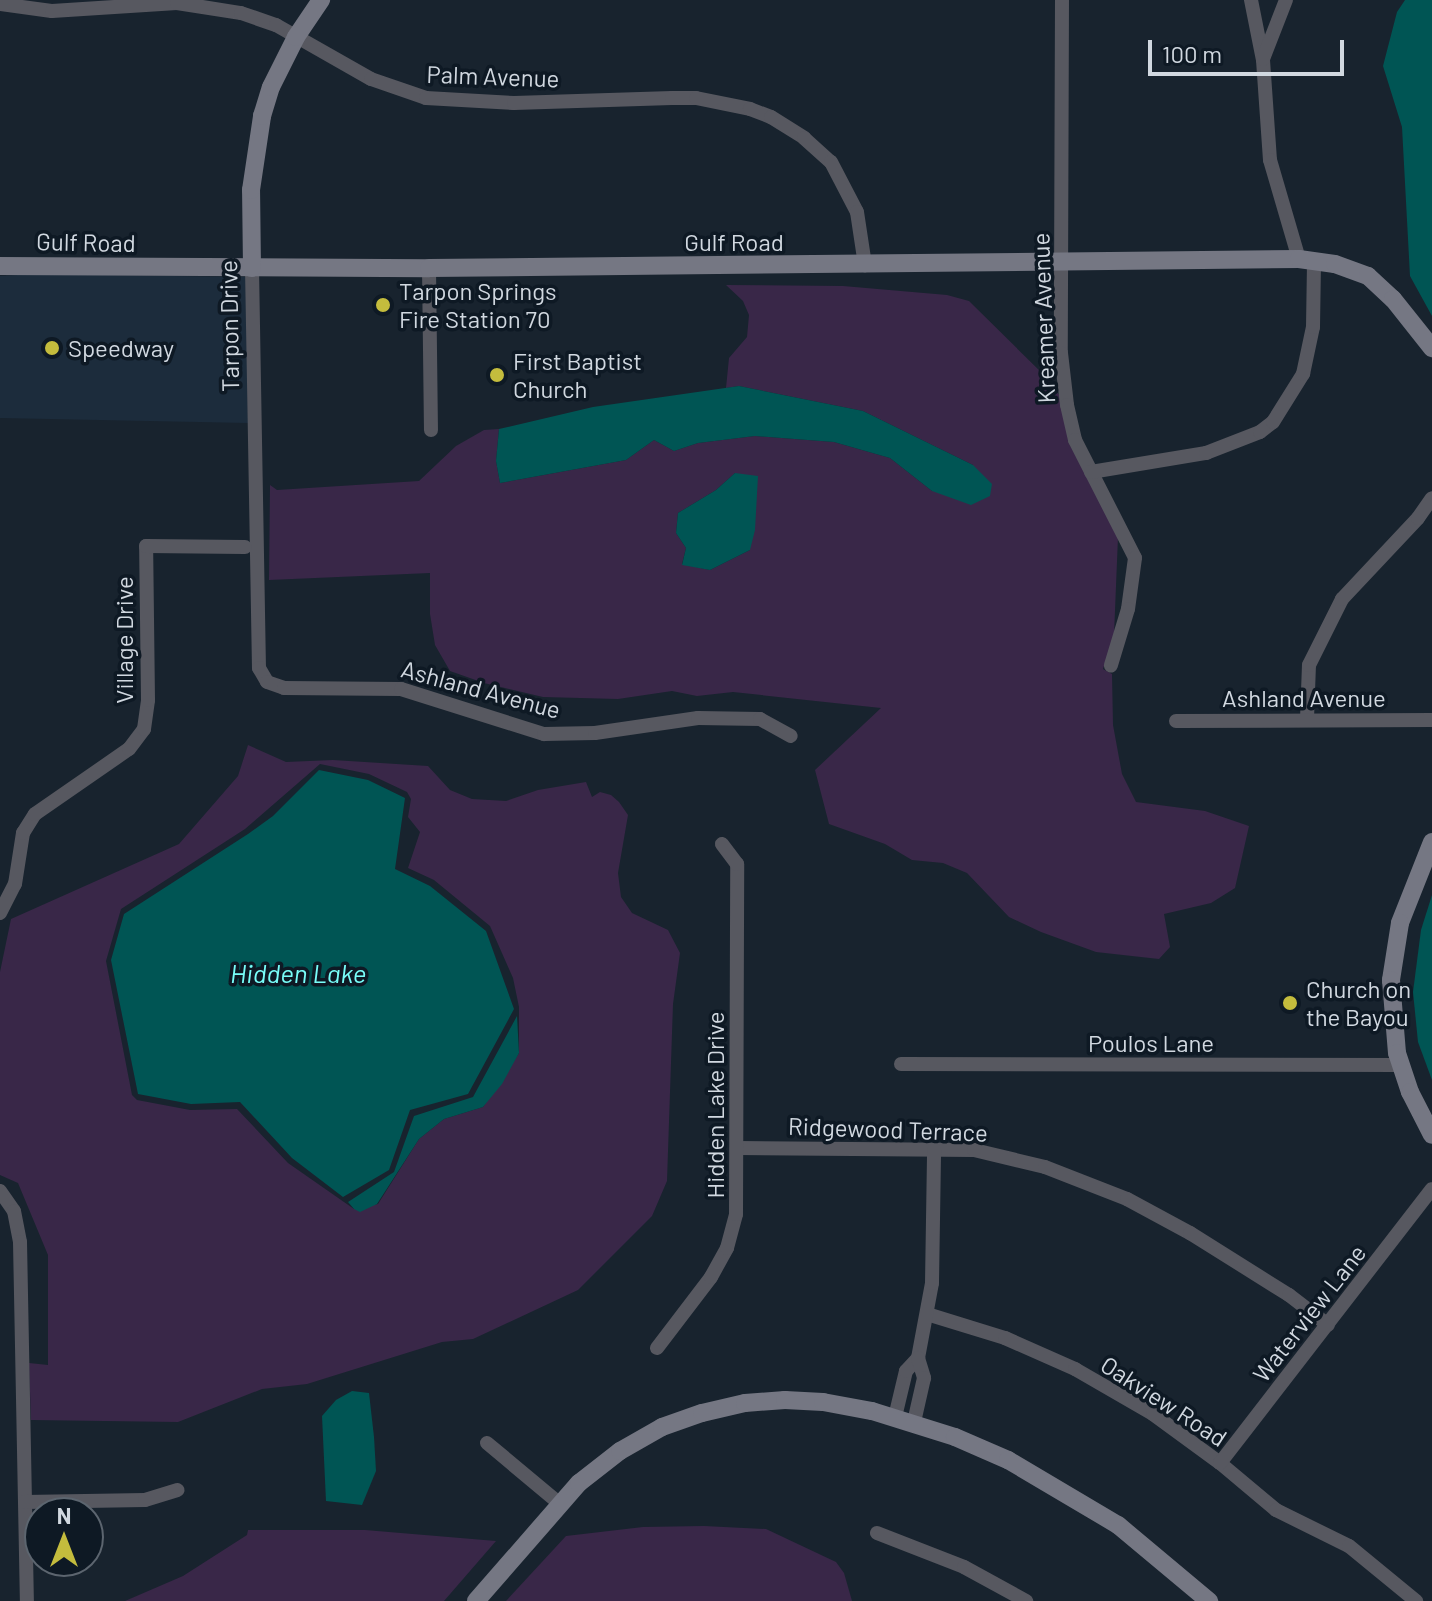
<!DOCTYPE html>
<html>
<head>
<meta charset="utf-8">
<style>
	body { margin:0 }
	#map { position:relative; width:1432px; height:1601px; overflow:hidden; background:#18232e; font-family:Barlow,sans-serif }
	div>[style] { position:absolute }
	.built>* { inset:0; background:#1c2c3c }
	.green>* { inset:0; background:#392748 }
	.water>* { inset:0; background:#005554 }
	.street>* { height:14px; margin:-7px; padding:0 7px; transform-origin:7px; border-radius:7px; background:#575860 }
	.secondary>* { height:18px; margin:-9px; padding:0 9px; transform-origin:9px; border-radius:9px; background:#757783 }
	.dots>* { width:22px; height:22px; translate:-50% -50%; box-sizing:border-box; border:4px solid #0e1924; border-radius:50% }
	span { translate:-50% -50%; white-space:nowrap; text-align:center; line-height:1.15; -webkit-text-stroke:7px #0e1924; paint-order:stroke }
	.street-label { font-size:24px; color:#d1d8e0 }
	.poi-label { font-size:24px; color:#d1d8e0 }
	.left { translate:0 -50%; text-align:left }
	.water-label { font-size:26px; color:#78fdf9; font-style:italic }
	.north { position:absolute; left:24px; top:1497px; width:80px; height:80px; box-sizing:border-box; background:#0e1924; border:2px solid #5c656f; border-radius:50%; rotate:0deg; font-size:22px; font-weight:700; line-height:32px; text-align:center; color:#d1d8e0 }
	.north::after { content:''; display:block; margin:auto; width:28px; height:36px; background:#c4bc3d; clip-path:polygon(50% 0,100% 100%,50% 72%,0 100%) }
	.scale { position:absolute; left:1148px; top:40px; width:196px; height:36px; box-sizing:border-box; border:4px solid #d1d8e0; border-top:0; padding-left:10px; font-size:24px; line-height:28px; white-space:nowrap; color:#d1d8e0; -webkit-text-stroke:6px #0e1924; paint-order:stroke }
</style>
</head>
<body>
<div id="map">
	<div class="built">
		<div style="clip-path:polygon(33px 274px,246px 277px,248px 423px,0 418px,0 276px)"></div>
	</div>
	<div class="green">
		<div style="clip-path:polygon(evenodd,726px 285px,843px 286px,947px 295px,969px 301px,1046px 377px,1060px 396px,1069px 443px,1118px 537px,1114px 635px,1103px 669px,1112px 674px,1113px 725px,1122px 774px,1136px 802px,1205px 811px,1249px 826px,1235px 888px,1211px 903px,1164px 914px,1170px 947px,1159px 959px,1096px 952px,1041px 932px,1009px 917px,967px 873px,943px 863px,912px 860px,885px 844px,829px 824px,815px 770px,881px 708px,733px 692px,697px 696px,672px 691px,618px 699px,543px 697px,484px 683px,450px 671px,435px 645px,430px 614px,430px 573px,269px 580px,270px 485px,277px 490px,419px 481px,456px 446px,484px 430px,499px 429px,496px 461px,500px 483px,626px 460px,654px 440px,674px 451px,698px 443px,755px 436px,834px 442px,890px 458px,932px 491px,973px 465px,863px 411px,739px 386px,726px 388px,729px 358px,747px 337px,749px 315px,743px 301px,726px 285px,735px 473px,750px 550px,710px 570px,682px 564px,686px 548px,676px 533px,678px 513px,716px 490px,735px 473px)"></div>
		<div style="clip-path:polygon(evenodd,248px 745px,286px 762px,333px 760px,428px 766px,450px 790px,472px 799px,506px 801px,538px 790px,586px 782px,592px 797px,600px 792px,611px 795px,619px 802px,628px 815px,618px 873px,621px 897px,632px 913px,668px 930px,680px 953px,673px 1004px,667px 1181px,652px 1216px,578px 1290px,473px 1339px,442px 1342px,307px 1384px,262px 1389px,178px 1422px,31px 1420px,29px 1363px,48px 1365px,48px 1255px,18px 1183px,0 1175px,0 972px,11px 919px,179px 844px,238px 776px,248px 745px,320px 764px,369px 774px,407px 792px,411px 799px,408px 817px,420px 832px,408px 868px,434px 880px,490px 926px,513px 978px,519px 1007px,519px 1053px,483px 1107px,444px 1119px,419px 1139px,378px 1204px,354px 1209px,288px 1163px,237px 1109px,190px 1110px,137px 1100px,132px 1095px,106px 961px,121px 909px,245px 829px,320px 764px)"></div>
		<div style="clip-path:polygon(704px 1526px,766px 1529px,836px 1562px,844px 1573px,852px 1601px,506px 1601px,566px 1536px,643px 1527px)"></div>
		<div style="clip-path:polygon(248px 1530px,365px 1530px,496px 1541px,444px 1601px,125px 1601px,183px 1576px,247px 1535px)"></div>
	</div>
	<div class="water">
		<div style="clip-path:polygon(1405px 0,1432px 0,1432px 316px,1410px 276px,1402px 127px,1383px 66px,1397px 12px)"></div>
		<div style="clip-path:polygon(739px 386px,863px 411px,973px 465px,992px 484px,990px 496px,971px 505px,932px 491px,890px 458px,834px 442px,755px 436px,698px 443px,674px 451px,654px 440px,626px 460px,500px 483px,496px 461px,499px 429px,593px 407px)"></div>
		<div style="clip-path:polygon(735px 473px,758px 476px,755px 530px,750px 550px,710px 570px,682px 565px,686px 548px,676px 533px,678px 513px,716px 490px)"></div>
		<div style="clip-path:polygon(319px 770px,368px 780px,405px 798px,395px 869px,430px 886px,486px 931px,514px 1009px,468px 1094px,410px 1110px,389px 1170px,343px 1197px,292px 1158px,240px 1102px,191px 1104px,138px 1094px,111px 960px,124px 914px,248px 834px,273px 816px)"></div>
		<div style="clip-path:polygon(1432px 895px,1432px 1080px,1418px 1042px,1413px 992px,1421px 930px)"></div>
		<div style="clip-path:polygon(517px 1016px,519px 1053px,502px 1084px,483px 1107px,444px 1119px,419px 1139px,377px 1204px,360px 1212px,354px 1209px,348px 1202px,394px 1172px,414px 1116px,473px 1097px)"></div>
		<div style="clip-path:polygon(352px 1391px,369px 1393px,374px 1437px,376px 1471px,362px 1505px,326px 1501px,322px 1416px,336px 1400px)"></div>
	</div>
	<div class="street">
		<div style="left:1062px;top:0;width:353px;rotate:90.2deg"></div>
		<div style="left:1061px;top:353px;width:52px;rotate:83.4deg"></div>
		<div style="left:1067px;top:405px;width:36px;rotate:77deg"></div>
		<div style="left:1075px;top:440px;width:132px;rotate:63deg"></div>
		<div style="left:1135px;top:558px;width:51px;rotate:97.8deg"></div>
		<div style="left:1128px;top:609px;width:59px;rotate:106.9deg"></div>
		<div style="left:1251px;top:0;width:61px;rotate:78.7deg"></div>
		<div style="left:1263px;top:60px;width:100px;rotate:86deg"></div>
		<div style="left:1270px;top:160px;width:103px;rotate:73.7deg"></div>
		<div style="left:0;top:4px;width:52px;rotate:7.7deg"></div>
		<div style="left:52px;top:11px;width:125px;rotate:-3.7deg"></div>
		<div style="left:177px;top:3px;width:65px;rotate:8.9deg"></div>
		<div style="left:241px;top:13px;width:37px;rotate:19deg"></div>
		<div style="left:276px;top:25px;width:109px;rotate:29.6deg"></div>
		<div style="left:371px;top:79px;width:58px;rotate:19.1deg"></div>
		<div style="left:426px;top:98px;width:88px;rotate:3.3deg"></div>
		<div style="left:514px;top:103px;width:158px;rotate:-1.8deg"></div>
		<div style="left:672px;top:98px;width:24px"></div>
		<div style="left:696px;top:98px;width:55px;rotate:11.5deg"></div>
		<div style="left:750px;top:109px;width:22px;rotate:21deg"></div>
		<div style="left:771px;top:117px;width:39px;rotate:32deg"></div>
		<div style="left:804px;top:138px;width:36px;rotate:42deg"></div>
		<div style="left:831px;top:162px;width:56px;rotate:62.5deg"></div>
		<div style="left:857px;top:212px;width:54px;rotate:81.4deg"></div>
		<div style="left:1263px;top:59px;width:63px;rotate:-68.7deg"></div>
		<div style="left:252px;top:268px;width:400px;rotate:89deg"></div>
		<div style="left:259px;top:668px;width:16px;rotate:60deg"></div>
		<div style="left:267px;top:682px;width:18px;rotate:19deg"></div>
		<div style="left:284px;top:688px;width:117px;rotate:0.5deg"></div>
		<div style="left:401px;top:689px;width:150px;rotate:17.5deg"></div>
		<div style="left:544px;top:734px;width:51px;rotate:-1.1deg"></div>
		<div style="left:595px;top:733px;width:104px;rotate:-8.3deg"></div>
		<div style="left:698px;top:718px;width:62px;rotate:0.9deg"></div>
		<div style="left:760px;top:719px;width:35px;rotate:29deg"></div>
		<div style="left:429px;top:268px;width:162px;rotate:89.3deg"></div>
		<div style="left:1091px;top:472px;width:117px;rotate:-9.4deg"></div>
		<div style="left:1206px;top:453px;width:58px;rotate:-21.3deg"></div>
		<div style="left:1260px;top:432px;width:16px;rotate:-38deg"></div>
		<div style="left:1273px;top:422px;width:57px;rotate:-58deg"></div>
		<div style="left:1303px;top:374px;width:48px;rotate:-78deg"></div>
		<div style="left:1313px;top:327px;width:67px;rotate:-89.1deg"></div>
		<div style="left:1307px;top:719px;width:54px;rotate:-87.9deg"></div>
		<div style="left:1309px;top:665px;width:74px;rotate:-63.4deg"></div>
		<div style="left:1342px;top:599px;width:111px;rotate:-46.8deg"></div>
		<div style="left:1418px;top:518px;width:24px;rotate:-55deg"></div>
		<div style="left:1176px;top:721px;width:256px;rotate:-0.2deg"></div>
		<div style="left:0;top:913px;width:33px;rotate:-63deg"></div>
		<div style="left:15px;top:884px;width:52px;rotate:-81.1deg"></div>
		<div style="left:23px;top:833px;width:22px;rotate:-58deg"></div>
		<div style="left:35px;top:814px;width:114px;rotate:-34.7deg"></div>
		<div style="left:129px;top:749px;width:25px;rotate:-53deg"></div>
		<div style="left:144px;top:729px;width:29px;rotate:-82deg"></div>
		<div style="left:148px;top:700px;width:154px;rotate:-90.7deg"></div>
		<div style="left:146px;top:546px;width:99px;rotate:0.6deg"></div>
		<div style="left:901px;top:1064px;width:500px;rotate:0.11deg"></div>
		<div style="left:738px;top:1148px;width:236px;rotate:0.5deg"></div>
		<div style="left:974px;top:1150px;width:73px;rotate:13.5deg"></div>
		<div style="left:1045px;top:1167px;width:88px;rotate:21.3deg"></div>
		<div style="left:1127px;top:1199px;width:72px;rotate:28.4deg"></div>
		<div style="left:1190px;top:1233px;width:117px;rotate:32.1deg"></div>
		<div style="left:1289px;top:1295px;width:49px;rotate:37.6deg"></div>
		<div style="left:0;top:1191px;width:24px;rotate:55deg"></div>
		<div style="left:14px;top:1211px;width:32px;rotate:79deg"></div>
		<div style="left:20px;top:1242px;width:359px;rotate:88.9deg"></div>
		<div style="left:927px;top:1314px;width:82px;rotate:17.1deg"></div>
		<div style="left:1005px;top:1338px;width:77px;rotate:23.9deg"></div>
		<div style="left:1075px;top:1369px;width:90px;rotate:30deg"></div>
		<div style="left:1153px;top:1414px;width:83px;rotate:36.2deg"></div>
		<div style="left:1220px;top:1463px;width:73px;rotate:40deg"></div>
		<div style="left:1276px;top:1510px;width:81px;rotate:26.3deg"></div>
		<div style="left:1349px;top:1546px;width:87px;rotate:39.4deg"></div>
		<div style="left:657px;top:1348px;width:89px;rotate:-52.7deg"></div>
		<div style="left:711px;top:1277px;width:33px;rotate:-61deg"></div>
		<div style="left:727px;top:1248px;width:35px;rotate:-75deg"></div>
		<div style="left:736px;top:1214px;width:350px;rotate:-89.8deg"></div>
		<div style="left:737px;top:864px;width:25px;rotate:-127deg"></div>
		<div style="left:918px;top:1358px;width:76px;rotate:-79.4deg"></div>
		<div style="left:932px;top:1283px;width:133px;rotate:-89.1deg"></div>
		<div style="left:895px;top:1417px;width:47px;rotate:-76.6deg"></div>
		<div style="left:906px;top:1371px;width:18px;rotate:-47deg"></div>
		<div style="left:918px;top:1358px;width:21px;rotate:73deg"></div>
		<div style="left:924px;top:1378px;width:45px;rotate:102.8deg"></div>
		<div style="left:487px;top:1443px;width:95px;rotate:39.9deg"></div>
		<div style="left:1220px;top:1463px;width:346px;rotate:-52.3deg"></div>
		<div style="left:25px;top:1502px;width:120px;rotate:-1deg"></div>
		<div style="left:145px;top:1500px;width:34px;rotate:-17deg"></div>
		<div style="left:877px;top:1533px;width:93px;rotate:21.3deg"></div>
		<div style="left:964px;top:1567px;width:71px;rotate:28.7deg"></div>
	</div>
	<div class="secondary">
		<div style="left:0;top:266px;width:429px;rotate:0.3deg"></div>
		<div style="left:429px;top:268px;width:870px;rotate:-0.59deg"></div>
		<div style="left:1299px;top:259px;width:36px;rotate:8deg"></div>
		<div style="left:1335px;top:264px;width:35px;rotate:20deg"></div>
		<div style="left:1368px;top:276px;width:34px;rotate:43deg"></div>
		<div style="left:1393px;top:299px;width:63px;rotate:51.5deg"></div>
		<div style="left:252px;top:268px;width:78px;rotate:-90.7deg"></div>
		<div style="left:251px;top:190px;width:75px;rotate:-81.5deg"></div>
		<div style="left:262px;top:116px;width:30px;rotate:-73deg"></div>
		<div style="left:271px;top:87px;width:56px;rotate:-63.4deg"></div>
		<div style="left:296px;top:37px;width:45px;rotate:-56deg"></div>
		<div style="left:1432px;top:842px;width:87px;rotate:111.6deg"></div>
		<div style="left:1400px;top:923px;width:58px;rotate:99deg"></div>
		<div style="left:1391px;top:980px;width:73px;rotate:85.3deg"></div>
		<div style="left:1397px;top:1053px;width:41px;rotate:71.6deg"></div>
		<div style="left:1410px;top:1092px;width:48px;rotate:62.9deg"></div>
		<div style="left:476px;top:1601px;width:157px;rotate:-48.9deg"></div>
		<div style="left:579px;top:1483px;width:52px;rotate:-38deg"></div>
		<div style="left:620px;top:1451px;width:48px;rotate:-29.7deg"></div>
		<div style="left:662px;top:1427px;width:42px;rotate:-19.3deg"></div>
		<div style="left:702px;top:1413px;width:44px;rotate:-13.1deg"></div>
		<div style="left:745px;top:1403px;width:40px;rotate:-4.3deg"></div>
		<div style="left:785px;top:1400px;width:38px;rotate:3deg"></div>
		<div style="left:823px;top:1402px;width:50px;rotate:10.4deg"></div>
		<div style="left:872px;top:1411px;width:87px;rotate:17.4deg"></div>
		<div style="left:955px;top:1437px;width:58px;rotate:23.5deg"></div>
		<div style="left:1008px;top:1460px;width:128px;rotate:30.6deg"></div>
		<div style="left:1118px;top:1525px;width:119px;rotate:39.9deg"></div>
	</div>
	<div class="dots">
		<div style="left:383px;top:305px;background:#c4bc3d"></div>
		<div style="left:52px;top:348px;background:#c4bc3d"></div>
		<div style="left:497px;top:375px;background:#c4bc3d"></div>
		<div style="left:1290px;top:1003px;background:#c4bc3d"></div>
	</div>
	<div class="street-label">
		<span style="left:493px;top:76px;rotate:2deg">Palm Avenue</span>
		<span style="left:86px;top:242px;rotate:1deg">Gulf Road</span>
		<span style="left:734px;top:242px">Gulf Road</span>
		<span style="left:1043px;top:318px;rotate:-92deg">Kreamer Avenue</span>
		<span style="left:229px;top:326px;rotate:-91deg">Tarpon Drive</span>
		<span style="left:124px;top:640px;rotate:-90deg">Village Drive</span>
		<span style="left:481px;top:689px;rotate:15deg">Ashland Avenue</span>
		<span style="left:1304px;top:698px">Ashland Avenue</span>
		<span style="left:1151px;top:1043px">Poulos Lane</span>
		<span style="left:715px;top:1105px;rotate:-90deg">Hidden Lake Drive</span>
		<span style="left:888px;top:1129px;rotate:2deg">Ridgewood Terrace</span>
		<span style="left:1309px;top:1313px;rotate:-52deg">Waterview Lane</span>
		<span style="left:1164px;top:1401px;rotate:33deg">Oakview Road</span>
	</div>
	<div class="poi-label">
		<span class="left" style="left:399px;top:305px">Tarpon Springs<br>Fire Station 70</span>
		<span class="left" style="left:68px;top:348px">Speedway</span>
		<span class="left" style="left:513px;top:375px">First Baptist<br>Church</span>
		<span class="left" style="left:1306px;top:1003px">Church on<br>the Bayou</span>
	</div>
	<div class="water-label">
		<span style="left:298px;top:973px">Hidden Lake</span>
	</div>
	<div class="north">N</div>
	<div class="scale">100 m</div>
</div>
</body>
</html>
